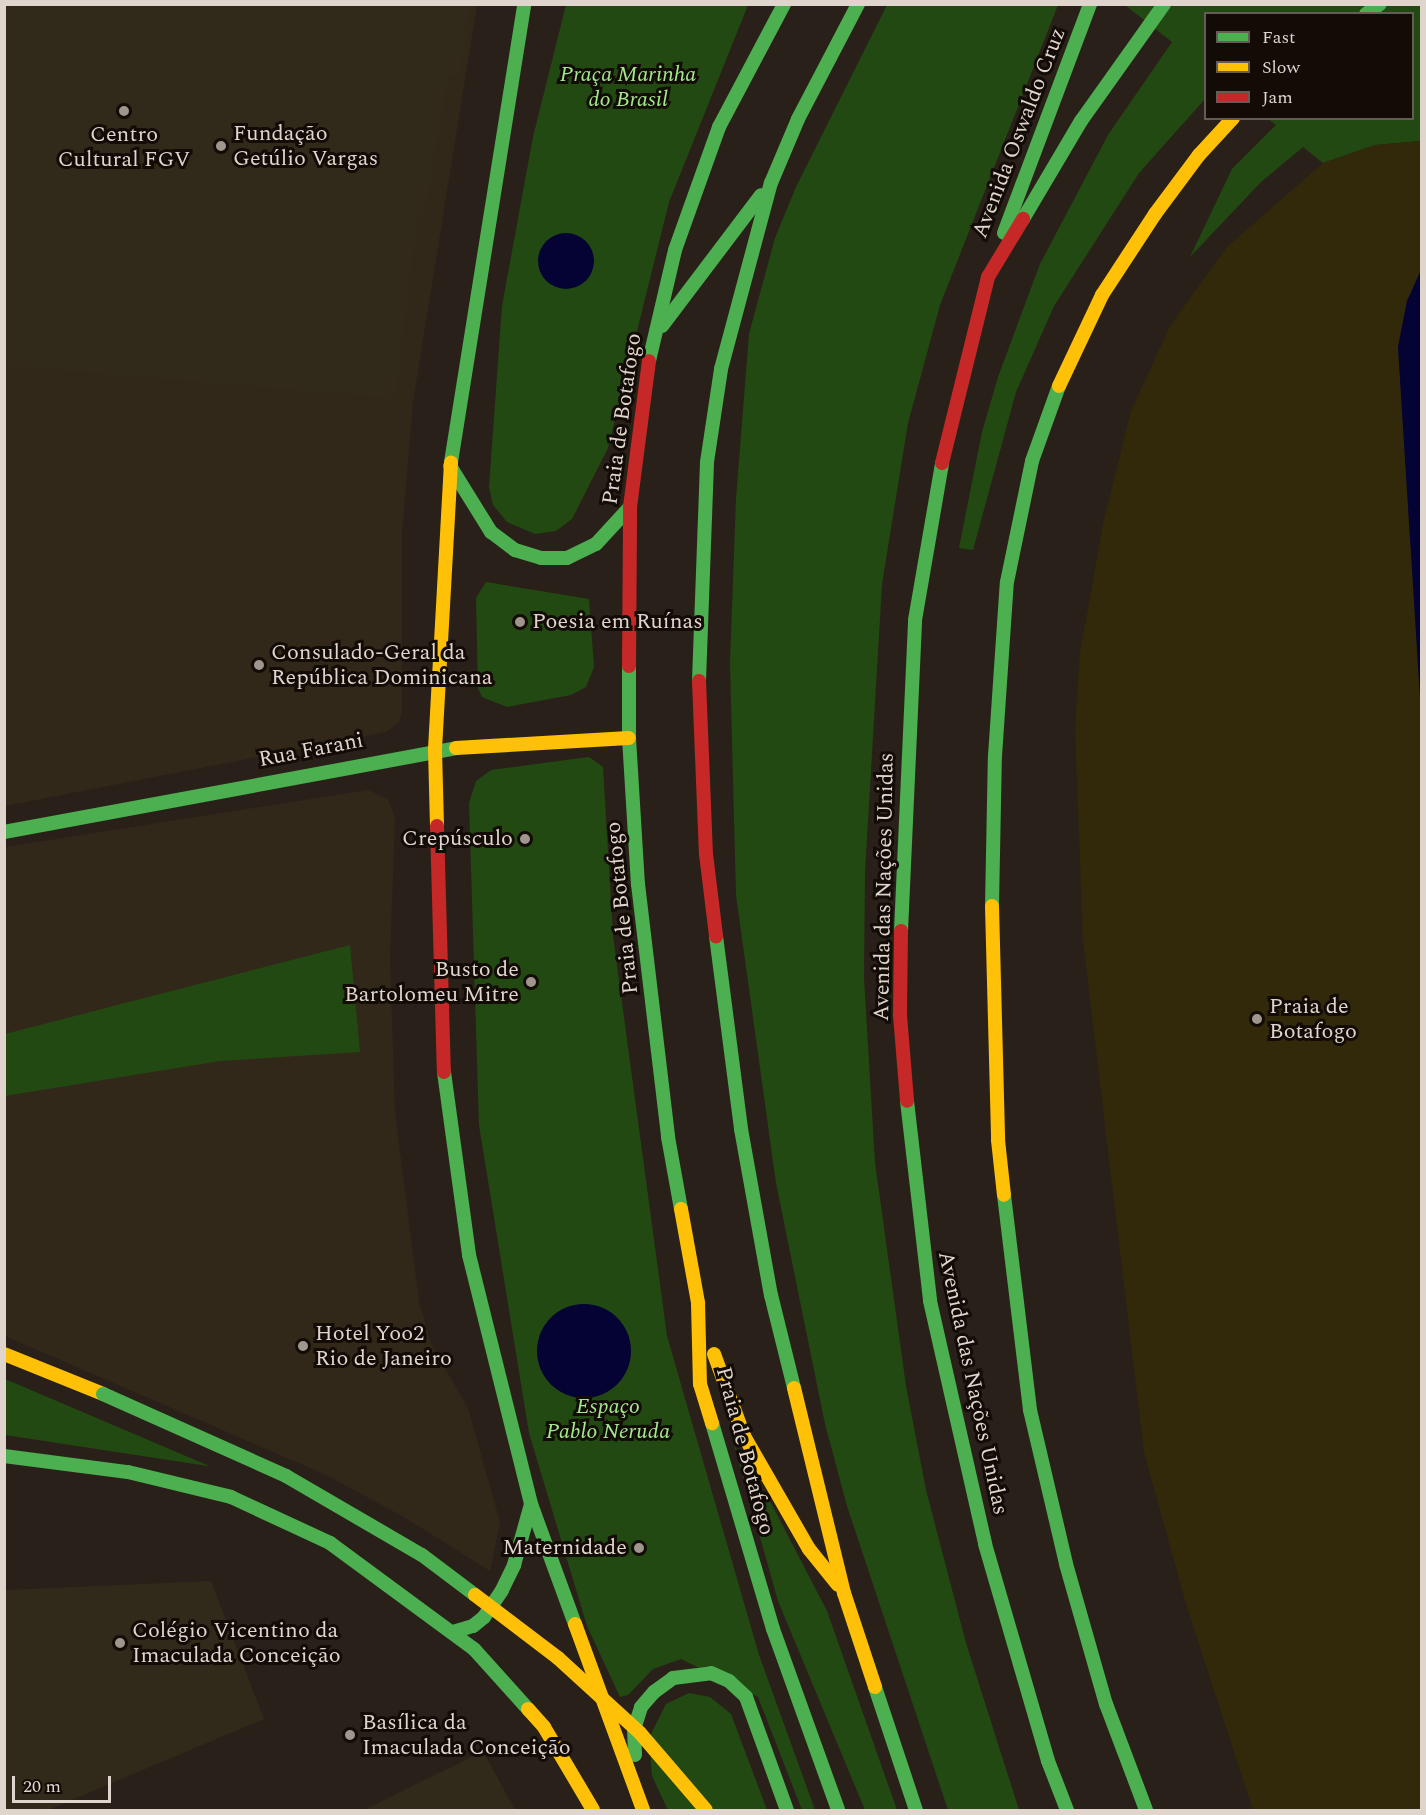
<!DOCTYPE html>
<html>
<head>
<meta charset="utf-8">
<style>
	body { margin:0 }
	#map { position:relative; width:1426px; height:1815px; overflow:hidden; background:#292119; font-family:Spectral,serif }
	div>[style] { position:absolute }
	.commercial>* { inset:0; background:#312819 }
	.education>* { inset:0; background:#312919 }
	.green>* { inset:0; background:#234912 }
	.sand>* { inset:0; background:#32290b }
	.water>* { inset:0; background:#040334 }
	.round { border-radius:50% }
	.fast>* { height:14px; margin:-7px; padding:0 7px; transform-origin:7px; border-radius:7px; background:#4caf50 }
	.slow>* { height:14px; margin:-7px; padding:0 7px; transform-origin:7px; border-radius:7px; background:#ffc107 }
	.jam>* { height:14px; margin:-7px; padding:0 7px; transform-origin:7px; border-radius:7px; background:#c62828 }
	.fast-bridge>* { height:14px; margin:-7px; padding:0 7px; transform-origin:7px; border-radius:7px; background:#4caf50 }
	.slow-bridge>* { height:14px; margin:-7px; padding:0 7px; transform-origin:7px; border-radius:7px; background:#ffc107 }
	.dots>* { width:16px; height:16px; translate:-50% -50%; box-sizing:border-box; border:3px solid #120b06; border-radius:50% }
	span { translate:-50% -50%; white-space:nowrap; text-align:center; line-height:1.15; -webkit-text-stroke:6px #120b06; paint-order:stroke }
	.park-label { font-size:22px; color:#a2e98c; font-style:italic }
	.poi-label { font-size:22px; color:#dfd5cd }
	.left { translate:0 -50%; text-align:left }
	.right { translate:-100% -50%; text-align:right }
	.street-label { font-size:22px; color:#dfd5cd }
	.frame { position:absolute; inset:0; border:6px solid #dfd5cd; pointer-events:none }
	.legend { position:absolute; left:1204px; top:12px; width:210px; height:108px; box-sizing:border-box; background:#120b06; border:2px solid #645c56; margin:0; padding:8px 10px; list-style:none; font-size:18px; color:#dfd5cd }
	.legend li { display:flex; align-items:center; gap:12px; height:30px }
	.legend b { width:30px; border:2px solid #645c56 }
	.scale { position:absolute; left:12px; top:1776px; width:99px; height:27px; box-sizing:border-box; border:3px solid #dfd5cd; border-top:0; padding-left:8px; font-size:18px; line-height:21px; white-space:nowrap; color:#dfd5cd; -webkit-text-stroke:4px #120b06; paint-order:stroke }
</style>
</head>
<body>
<div id="map">
	<div class="commercial">
		<div style="clip-path:polygon(5px 5px,477px 5px,413px 402px,402px 533px,402px 711px,399px 722px,386px 732px,5px 806px)"></div>
		<div style="clip-path:polygon(368px 790px,388px 799px,395px 818px,390px 958px,395px 1113px,419px 1301px,431px 1344px,468px 1408px,500px 1522px,490px 1571px,404px 1517px,324px 1474px,5px 1336px,5px 847px)"></div>
	</div>
	<div class="education">
		<div style="clip-path:polygon(4px 5px,470px 5px,460px 75px,449px 76px,426px 209px,417px 221px,396px 399px,5px 366px)"></div>
		<div style="clip-path:polygon(211px 1581px,264px 1719px,48px 1810px,5px 1810px,5px 1590px)"></div>
		<div style="clip-path:polygon(483px 1751px,515px 1810px,364px 1810px)"></div>
	</div>
	<div class="green">
		<div style="clip-path:polygon(566px 5px,748px 5px,669px 202px,608px 448px,572px 519px,556px 531px,535px 534px,507px 522px,493px 505px,489px 487px,502px 306px,533px 137px)"></div>
		<div style="clip-path:polygon(887px 5px,1058px 5px,940px 305px,908px 423px,882px 584px,865px 872px,864px 978px,875px 1163px,906px 1386px,926px 1490px,966px 1643px,1019px 1810px,948px 1810px,847px 1506px,825px 1424px,776px 1183px,736px 895px,730px 663px,736px 499px,749px 334px,775px 238px,796px 187px)"></div>
		<div style="clip-path:polygon(1125px 5px,1421px 5px,1421px 141px,1375px 145px,1323px 163px,1303px 147px,1261px 182px,1190px 257px,1232px 169px,1276px 125px,1268px 119px,1412px 118px,1412px 14px,1206px 14px,1205px 99px,1139px 173px,1054px 306px,1016px 392px,973px 550px,959px 548px,982px 432px,998px 377px,1040px 264px,1108px 135px,1172px 42px)"></div>
		<div style="clip-path:polygon(486px 582px,589px 599px,594px 667px,586px 687px,571px 695px,507px 707px,482px 697px,478px 688px,476px 598px)"></div>
		<div style="clip-path:polygon(589px 757px,603px 767px,613px 936px,667px 1336px,759px 1655px,815px 1810px,802px 1810px,758px 1697px,681px 1659px,653px 1669px,628px 1695px,620px 1697px,587px 1626px,529px 1433px,479px 1125px,469px 803px,476px 781px,491px 770px)"></div>
		<div style="clip-path:polygon(350px 945px,360px 1052px,220px 1061px,5px 1096px,5px 1034px)"></div>
		<div style="clip-path:polygon(5px 1379px,207px 1465px,208px 1466px,5px 1435px)"></div>
		<div style="clip-path:polygon(734px 1445px,772px 1505px,827px 1611px,897px 1810px,865px 1810px,778px 1601px)"></div>
		<div style="clip-path:polygon(689px 1693px,710px 1697px,731px 1714px,767px 1810px,668px 1810px,652px 1776px,649px 1738px,666px 1704px)"></div>
	</div>
	<div class="sand">
		<div style="clip-path:polygon(1421px 141px,1421px 270px,1407px 301px,1398px 347px,1422px 714px,1421px 1810px,1253px 1810px,1186px 1604px,1144px 1452px,1083px 940px,1075px 728px,1080px 653px,1104px 520px,1131px 411px,1170px 326px,1227px 247px,1323px 163px,1375px 145px)"></div>
	</div>
	<div class="water">
		<div class="round" style="left:538px;top:233px;width:56px;height:56px"></div>
		<div style="clip-path:polygon(1421px 270px,1421px 714px,1398px 347px,1407px 301px)"></div>
		<div class="round" style="left:537px;top:1304px;width:94px;height:94px"></div>
	</div>
	<div class="fast">
		<div style="left:1366px;top:14px;width:17px;rotate:-36deg"></div>
		<div style="left:1023px;top:219px;width:114px;rotate:-59.4deg"></div>
		<div style="left:1081px;top:121px;width:143px;rotate:-54.6deg"></div>
		<div style="left:1004px;top:233px;width:245px;rotate:-69.4deg"></div>
		<div style="left:662px;top:326px;width:164px;rotate:-52.9deg"></div>
		<div style="left:649px;top:361px;width:114px;rotate:-76.8deg"></div>
		<div style="left:675px;top:250px;width:131px;rotate:-70.3deg"></div>
		<div style="left:719px;top:127px;width:139px;rotate:-62.1deg"></div>
		<div style="left:451px;top:462px;width:464px;rotate:-80.9deg"></div>
		<div style="left:450px;top:466px;width:78px;rotate:58.2deg"></div>
		<div style="left:491px;top:532px;width:30px;rotate:37deg"></div>
		<div style="left:515px;top:550px;width:27px;rotate:17deg"></div>
		<div style="left:541px;top:558px;width:26px"></div>
		<div style="left:567px;top:558px;width:32px;rotate:-26deg"></div>
		<div style="left:596px;top:544px;width:50px;rotate:-47.4deg"></div>
		<div style="left:629px;top:666px;width:72px;rotate:90deg"></div>
		<div style="left:629px;top:738px;width:146px;rotate:86.5deg"></div>
		<div style="left:638px;top:884px;width:255px;rotate:83.2deg"></div>
		<div style="left:668px;top:1137px;width:73px;rotate:79.8deg"></div>
		<div style="left:699px;top:681px;width:219px;rotate:-87.9deg"></div>
		<div style="left:707px;top:462px;width:94px;rotate:-81.4deg"></div>
		<div style="left:721px;top:369px;width:193px;rotate:-75deg"></div>
		<div style="left:771px;top:183px;width:69px;rotate:-67.1deg"></div>
		<div style="left:798px;top:119px;width:130px;rotate:-62.4deg"></div>
		<div style="left:4px;top:832px;width:460px;rotate:-10.5deg"></div>
		<div style="left:992px;top:906px;width:150px;rotate:-88.9deg"></div>
		<div style="left:995px;top:756px;width:174px;rotate:-86.1deg"></div>
		<div style="left:1007px;top:582px;width:124px;rotate:-78.3deg"></div>
		<div style="left:1032px;top:461px;width:80px;rotate:-70.2deg"></div>
		<div style="left:901px;top:931px;width:311px;rotate:-87.4deg"></div>
		<div style="left:915px;top:620px;width:159px;rotate:-80.2deg"></div>
		<div style="left:716px;top:936px;width:195px;rotate:82.6deg"></div>
		<div style="left:741px;top:1129px;width:169px;rotate:79.8deg"></div>
		<div style="left:771px;top:1295px;width:96px;rotate:76.1deg"></div>
		<div style="left:444px;top:1072px;width:185px;rotate:82.2deg"></div>
		<div style="left:469px;top:1255px;width:257px;rotate:76deg"></div>
		<div style="left:531px;top:1504px;width:128px;rotate:69.9deg"></div>
		<div style="left:907px;top:1101px;width:201px;rotate:83.4deg"></div>
		<div style="left:930px;top:1301px;width:249px;rotate:77.2deg"></div>
		<div style="left:985px;top:1544px;width:226px;rotate:73.8deg"></div>
		<div style="left:1048px;top:1761px;width:53px;rotate:68.8deg"></div>
		<div style="left:1004px;top:1195px;width:217px;rotate:83.1deg"></div>
		<div style="left:1030px;top:1410px;width:158px;rotate:76.8deg"></div>
		<div style="left:1066px;top:1564px;width:146px;rotate:74.1deg"></div>
		<div style="left:1106px;top:1704px;width:113px;rotate:69.3deg"></div>
		<div style="left:712px;top:1423px;width:215px;rotate:73.5deg"></div>
		<div style="left:773px;top:1629px;width:192px;rotate:70.2deg"></div>
		<div style="left:4px;top:1456px;width:125px;rotate:7.4deg"></div>
		<div style="left:128px;top:1472px;width:106px;rotate:13.6deg"></div>
		<div style="left:231px;top:1497px;width:109px;rotate:24.9deg"></div>
		<div style="left:330px;top:1543px;width:179px;rotate:36.4deg"></div>
		<div style="left:474px;top:1649px;width:81px;rotate:48deg"></div>
		<div style="left:453px;top:1632px;width:21px;rotate:-17deg"></div>
		<div style="left:473px;top:1626px;width:14px;rotate:-39deg"></div>
		<div style="left:484px;top:1617px;width:32px;rotate:-56deg"></div>
		<div style="left:502px;top:1590px;width:28px;rotate:-64deg"></div>
		<div style="left:514px;top:1565px;width:63px;rotate:-74.4deg"></div>
		<div style="left:875px;top:1687px;width:130px;rotate:71.6deg"></div>
		<div style="left:635px;top:1755px;width:26px;rotate:-92deg"></div>
		<div style="left:634px;top:1729px;width:23px;rotate:-72deg"></div>
		<div style="left:641px;top:1707px;width:20px;rotate:-49deg"></div>
		<div style="left:654px;top:1692px;width:24px;rotate:-36deg"></div>
		<div style="left:673px;top:1678px;width:38px;rotate:-7deg"></div>
		<div style="left:711px;top:1673px;width:20px;rotate:24deg"></div>
		<div style="left:729px;top:1681px;width:23px;rotate:43deg"></div>
		<div style="left:746px;top:1697px;width:120px;rotate:70.1deg"></div>
	</div>
	<div class="slow">
		<div style="left:1059px;top:386px;width:101px;rotate:-64.7deg"></div>
		<div style="left:1102px;top:295px;width:97px;rotate:-56.8deg"></div>
		<div style="left:1155px;top:214px;width:74px;rotate:-53.3deg"></div>
		<div style="left:1199px;top:155px;width:50px;rotate:-47.4deg"></div>
		<div style="left:456px;top:748px;width:173px;rotate:-3.3deg"></div>
		<div style="left:437px;top:826px;width:77px;rotate:-91.5deg"></div>
		<div style="left:435px;top:749px;width:287px;rotate:-86.8deg"></div>
		<div style="left:992px;top:906px;width:234px;rotate:88.5deg"></div>
		<div style="left:998px;top:1140px;width:55px;rotate:83.8deg"></div>
		<div style="left:681px;top:1209px;width:96px;rotate:79.7deg"></div>
		<div style="left:698px;top:1303px;width:81px;rotate:88.6deg"></div>
		<div style="left:700px;top:1384px;width:41px;rotate:72.9deg"></div>
		<div style="left:4px;top:1354px;width:107px;rotate:22deg"></div>
		<div style="left:714px;top:1354px;width:87px;rotate:69.9deg"></div>
		<div style="left:744px;top:1436px;width:130px;rotate:60.1deg"></div>
		<div style="left:809px;top:1549px;width:46px;rotate:51.1deg"></div>
		<div style="left:794px;top:1388px;width:211px;rotate:76.3deg"></div>
		<div style="left:844px;top:1593px;width:99px;rotate:71.7deg"></div>
		<div style="left:575px;top:1624px;width:198px;rotate:69.9deg"></div>
		<div style="left:528px;top:1709px;width:24px;rotate:48deg"></div>
		<div style="left:544px;top:1727px;width:96px;rotate:59.4deg"></div>
	</div>
	<div class="jam">
		<div style="left:942px;top:463px;width:192px;rotate:-76.1deg"></div>
		<div style="left:988px;top:277px;width:68px;rotate:-58.9deg"></div>
		<div style="left:629px;top:666px;width:159px;rotate:-89.6deg"></div>
		<div style="left:630px;top:507px;width:147px;rotate:-82.6deg"></div>
		<div style="left:699px;top:681px;width:173px;rotate:87.7deg"></div>
		<div style="left:706px;top:854px;width:83px;rotate:83deg"></div>
		<div style="left:437px;top:826px;width:246px;rotate:88.4deg"></div>
		<div style="left:901px;top:931px;width:84px;rotate:90.7deg"></div>
		<div style="left:900px;top:1015px;width:86px;rotate:85.3deg"></div>
	</div>
	<div class="fast-bridge">
		<div style="left:103px;top:1394px;width:201px;rotate:24.1deg"></div>
		<div style="left:286px;top:1476px;width:157px;rotate:30.2deg"></div>
		<div style="left:422px;top:1555px;width:66px;rotate:37deg"></div>
	</div>
	<div class="slow-bridge">
		<div style="left:475px;top:1595px;width:104px;rotate:37.2deg"></div>
		<div style="left:558px;top:1658px;width:111px;rotate:42.4deg"></div>
		<div style="left:640px;top:1733px;width:101px;rotate:49.4deg"></div>
	</div>
	<div class="dots">
		<div style="left:124px;top:111px;background:#9f968e"></div>
		<div style="left:221px;top:146px;background:#9f968e"></div>
		<div style="left:520px;top:622px;background:#9f968e"></div>
		<div style="left:259px;top:665px;background:#9f968e"></div>
		<div style="left:525px;top:839px;background:#9f968e"></div>
		<div style="left:531px;top:982px;background:#9f968e"></div>
		<div style="left:1257px;top:1019px;background:#9f968e"></div>
		<div style="left:303px;top:1346px;background:#9f968e"></div>
		<div style="left:639px;top:1548px;background:#9f968e"></div>
		<div style="left:120px;top:1643px;background:#9f968e"></div>
		<div style="left:350px;top:1735px;background:#9f968e"></div>
	</div>
	<div class="park-label">
		<span style="left:628px;top:87px">Praça Marinha<br>do Brasil</span>
		<span style="left:608px;top:1419px">Espaço<br>Pablo Neruda</span>
	</div>
	<div class="poi-label">
		<span class="left" style="left:233px;top:146px">Fundação<br>Getúlio Vargas</span>
		<span style="left:124px;top:147px">Centro<br>Cultural FGV</span>
		<span class="left" style="left:532px;top:622px">Poesia em Ruínas</span>
		<span class="left" style="left:271px;top:665px">Consulado-Geral da<br>República Dominicana</span>
		<span class="right" style="left:513px;top:839px">Crepúsculo</span>
		<span class="right" style="left:519px;top:982px">Busto de<br>Bartolomeu Mitre</span>
		<span class="left" style="left:1269px;top:1019px">Praia de<br>Botafogo</span>
		<span class="left" style="left:315px;top:1346px">Hotel Yoo2<br>Rio de Janeiro</span>
		<span class="right" style="left:627px;top:1548px">Maternidade</span>
		<span class="left" style="left:132px;top:1643px">Colégio Vicentino da<br>Imaculada Conceição</span>
		<span class="left" style="left:362px;top:1735px">Basílica da<br>Imaculada Conceição</span>
	</div>
	<div class="street-label">
		<span style="left:1019px;top:133px;rotate:-69deg">Avenida Oswaldo Cruz</span>
		<span style="left:622px;top:419px;rotate:-82deg">Praia de Botafogo</span>
		<span style="left:311px;top:750px;rotate:-11deg">Rua Farani</span>
		<span style="left:884px;top:887px;rotate:-89deg">Avenida das Nações Unidas</span>
		<span style="left:622px;top:908px;rotate:-96deg">Praia de Botafogo</span>
		<span style="left:973px;top:1383px;rotate:78deg">Avenida das Nações Unidas</span>
		<span style="left:745px;top:1451px;rotate:75deg">Praia de Botafogo</span>
	</div>
	<div class="frame"></div>
	<ul class="legend">
	<li><b style="height:8px;background:#4caf50"></b>Fast</li>
	<li><b style="height:8px;background:#ffc107"></b>Slow</li>
	<li><b style="height:8px;background:#c62828"></b>Jam</li>
	</ul>
	<div class="scale">20 m</div>
</div>
</body>
</html>
